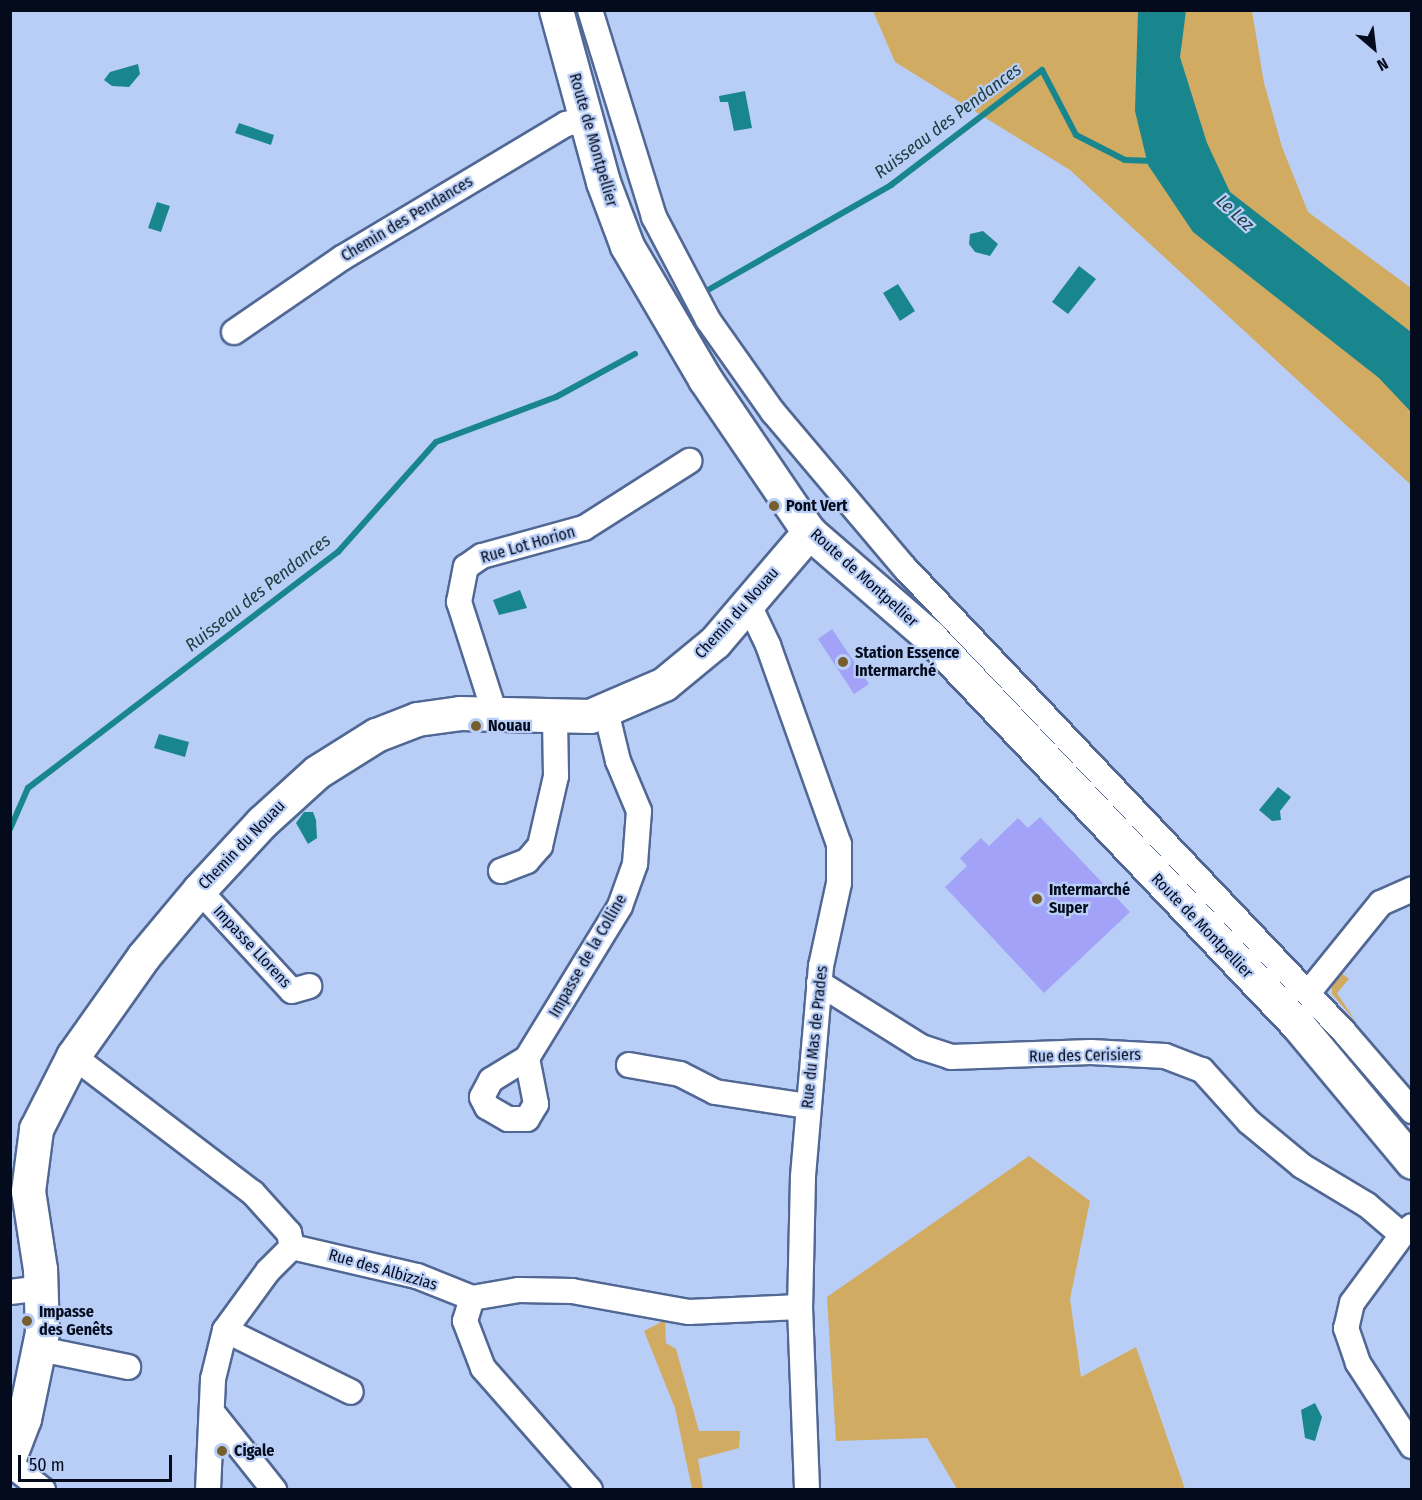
<!DOCTYPE html>
<html>
<head>
<meta charset="utf-8">
<style>
	body { margin:0 }
	#map { position:relative; width:1422px; height:1500px; overflow:hidden; background:#b9cef6; font-family:"Fira Sans Condensed",sans-serif }
	div>[style] { position:absolute }
	.green>* { inset:0; background:#d1ab61 }
	.water>* { inset:0; background:#19868e }
	.stream>* { height:6px; margin:-3px; padding:0 3px; transform-origin:3px; border-radius:3px; background:#19868e }
	.building>* { inset:0; background:#a2a3f8 }
	.roads { filter:drop-shadow(2px 0 #516895) drop-shadow(-2px 0 #516895) drop-shadow(0 2px #516895) drop-shadow(0 -2px #516895) }
	.street>* { height:24px; margin:-12px; padding:0 12px; transform-origin:12px; border-radius:12px; background:#fff }
	.secondary>* { height:33px; margin:-16.5px; padding:0 16.5px; transform-origin:16.5px; border-radius:16.5px; background:#fff }
	.dots>* { width:16px; height:16px; translate:-50% -50%; box-sizing:border-box; border:3px solid #b9cef6; border-radius:50% }
	span { translate:-50% -50%; white-space:nowrap; text-align:center; line-height:1.15; -webkit-text-stroke:4.5px #b9cef6; paint-order:stroke }
	.street-label { font-size:16px; color:#040b1c }
	.poi-label { font-size:16px; color:#040b1c; font-weight:700 }
	.left { translate:0 -50%; text-align:left }
	.water-label { font-size:18px; color:#203e40; font-style:italic }
	.frame { position:absolute; inset:0; border:12px solid #040b1c; pointer-events:none }
	.north { position:absolute; left:1344px; top:18px; width:60px; height:60px; -webkit-text-stroke:4px #b9cef6; paint-order:stroke; rotate:152deg; font-size:16px; font-weight:700; line-height:24px; text-align:center; color:#040b1c }
	.north::after { content:''; display:block; margin:auto; width:21px; height:27px; background:#040b1c; clip-path:polygon(50% 0,100% 100%,50% 72%,0 100%) }
	.scale { position:absolute; left:18px; top:1455px; width:154px; height:27px; box-sizing:border-box; border:3px solid #040b1c; border-top:0; padding-left:8px; font-size:18px; line-height:21px; white-space:nowrap; color:#040b1c; -webkit-text-stroke:4px #b9cef6; paint-order:stroke }
</style>
</head>
<body>
<div id="map">
	<div class="green">
		<div style="clip-path:polygon(873px 11px,1252px 11px,1264px 83px,1282px 147px,1308px 212px,1411px 288px,1411px 485px,1070px 170px,895px 62px)"></div>
		<div style="clip-path:polygon(1339px 971px,1349px 979px,1337px 993px,1356px 1022px,1332px 994px,1332px 982px)"></div>
		<div style="clip-path:polygon(1029px 1156px,1090px 1201px,1070px 1299px,1081px 1377px,1136px 1347px,1185px 1489px,957px 1489px,927px 1438px,836px 1441px,827px 1297px)"></div>
		<div style="clip-path:polygon(665px 1320px,666px 1343px,676px 1349px,699px 1431px,740px 1431px,739px 1448px,698px 1459px,703px 1489px,692px 1489px,675px 1408px,644px 1331px)"></div>
	</div>
	<div class="water">
		<div style="clip-path:polygon(1138px 11px,1186px 11px,1180px 57px,1207px 143px,1230px 192px,1411px 332px,1411px 412px,1379px 378px,1193px 232px,1148px 165px,1135px 111px)"></div>
		<div style="clip-path:polygon(138px 64px,140px 74px,129px 87px,112px 86px,104px 80px,110px 72px)"></div>
		<div style="clip-path:polygon(745px 91px,752px 128px,734px 131px,728px 102px,720px 102px,719px 96px)"></div>
		<div style="clip-path:polygon(239px 123px,274px 135px,271px 145px,235px 133px)"></div>
		<div style="clip-path:polygon(157px 202px,170px 206px,161px 232px,148px 228px)"></div>
		<div style="clip-path:polygon(983px 231px,998px 244px,990px 256px,975px 252px,969px 244px,970px 234px)"></div>
		<div style="clip-path:polygon(1079px 266px,1096px 279px,1068px 314px,1052px 302px)"></div>
		<div style="clip-path:polygon(898px 284px,915px 311px,900px 321px,883px 293px)"></div>
		<div style="clip-path:polygon(520px 590px,527px 608px,499px 615px,493px 600px)"></div>
		<div style="clip-path:polygon(159px 734px,189px 742px,185px 757px,154px 748px)"></div>
		<div style="clip-path:polygon(1278px 787px,1291px 797px,1280px 811px,1281px 820px,1272px 821px,1259px 810px)"></div>
		<div style="clip-path:polygon(304px 812px,313px 812px,316px 820px,317px 838px,308px 844px,296px 823px)"></div>
		<div style="clip-path:polygon(1315px 1403px,1322px 1417px,1315px 1441px,1305px 1438px,1301px 1410px)"></div>
	</div>
	<div class="stream">
		<div style="left:708px;top:290px;width:211px;rotate:-29.8deg"></div>
		<div style="left:891px;top:185px;width:190px;rotate:-37.3deg"></div>
		<div style="left:1042px;top:70px;width:73px;rotate:62.4deg"></div>
		<div style="left:1076px;top:135px;width:55px;rotate:27deg"></div>
		<div style="left:1125px;top:160px;width:29px;rotate:2deg"></div>
		<div style="left:10px;top:829px;width:45px;rotate:-66.3deg"></div>
		<div style="left:28px;top:788px;width:390px;rotate:-37.3deg"></div>
		<div style="left:338px;top:552px;width:147px;rotate:-48.3deg"></div>
		<div style="left:436px;top:442px;width:128px;rotate:-20.6deg"></div>
		<div style="left:556px;top:397px;width:90px;rotate:-28.6deg"></div>
	</div>
	<div class="building">
		<div style="clip-path:polygon(832px 629px,869px 684px,854px 694px,818px 639px)"></div>
		<div style="clip-path:polygon(1040px 817px,1130px 912px,1044px 993px,945px 887px,967px 866px,960px 858px,981px 838px,989px 846px,1018px 818px,1028px 828px)"></div>
	</div>
	<div class="roads">
		<div class="street">
			<div style="left:590px;top:10px;width:217px;rotate:72.8deg"></div>
			<div style="left:654px;top:217px;width:116px;rotate:62.3deg"></div>
			<div style="left:708px;top:320px;width:113px;rotate:54.8deg"></div>
			<div style="left:773px;top:412px;width:204px;rotate:49.8deg"></div>
			<div style="left:905px;top:568px;width:640px;rotate:46.58deg"></div>
			<div style="left:1345px;top:1033px;width:103px;rotate:49.3deg"></div>
			<div style="left:234px;top:332px;width:131px;rotate:-34.4deg"></div>
			<div style="left:342px;top:258px;width:261px;rotate:-30.9deg"></div>
			<div style="left:566px;top:124px;width:21px;rotate:-14deg"></div>
			<div style="left:748px;top:603px;width:47px;rotate:64.5deg"></div>
			<div style="left:768px;top:645px;width:211px;rotate:70.4deg"></div>
			<div style="left:839px;top:844px;width:39px;rotate:90deg"></div>
			<div style="left:839px;top:883px;width:85px;rotate:102.2deg"></div>
			<div style="left:821px;top:966px;width:212px;rotate:94.9deg"></div>
			<div style="left:803px;top:1177px;width:130px;rotate:91.3deg"></div>
			<div style="left:800px;top:1307px;width:183px;rotate:87.8deg"></div>
			<div style="left:495px;top:714px;width:118px;rotate:-107.8deg"></div>
			<div style="left:459px;top:602px;width:36px;rotate:-79deg"></div>
			<div style="left:466px;top:567px;width:19px;rotate:-35deg"></div>
			<div style="left:482px;top:556px;width:106px;rotate:-15.4deg"></div>
			<div style="left:584px;top:528px;width:125px;rotate:-32.5deg"></div>
			<div style="left:501px;top:871px;width:28px;rotate:-21deg"></div>
			<div style="left:527px;top:861px;width:20px;rotate:-49deg"></div>
			<div style="left:540px;top:846px;width:72px;rotate:-77.1deg"></div>
			<div style="left:556px;top:776px;width:59px;rotate:-91deg"></div>
			<div style="left:199px;top:890px;width:137px;rotate:47.4deg"></div>
			<div style="left:292px;top:991px;width:18px;rotate:-16deg"></div>
			<div style="left:819px;top:983px;width:120px;rotate:32.1deg"></div>
			<div style="left:921px;top:1047px;width:32px;rotate:18deg"></div>
			<div style="left:951px;top:1057px;width:140px;rotate:-2deg"></div>
			<div style="left:1091px;top:1052px;width:74px;rotate:3.1deg"></div>
			<div style="left:1165px;top:1056px;width:40px;rotate:21deg"></div>
			<div style="left:1202px;top:1070px;width:70px;rotate:47.9deg"></div>
			<div style="left:1249px;top:1122px;width:69px;rotate:39.7deg"></div>
			<div style="left:1302px;top:1166px;width:76px;rotate:31deg"></div>
			<div style="left:1367px;top:1205px;width:46px;rotate:40.6deg"></div>
			<div style="left:1402px;top:1235px;width:13px;rotate:-42deg"></div>
			<div style="left:1308px;top:993px;width:116px;rotate:-51deg"></div>
			<div style="left:1381px;top:903px;width:34px;rotate:-24deg"></div>
			<div style="left:73px;top:1056px;width:226px;rotate:37.3deg"></div>
			<div style="left:253px;top:1193px;width:54px;rotate:48deg"></div>
			<div style="left:289px;top:1233px;width:14px;rotate:78deg"></div>
			<div style="left:527px;top:1058px;width:47px;rotate:78.9deg"></div>
			<div style="left:536px;top:1104px;width:17px;rotate:121deg"></div>
			<div style="left:527px;top:1119px;width:19px;rotate:180deg"></div>
			<div style="left:508px;top:1119px;width:24px;rotate:-150deg"></div>
			<div style="left:487px;top:1107px;width:11px;rotate:-117deg"></div>
			<div style="left:482px;top:1097px;width:19px;rotate:-62deg"></div>
			<div style="left:491px;top:1080px;width:42px;rotate:-31.4deg"></div>
			<div style="left:527px;top:1058px;width:178px;rotate:-58.5deg"></div>
			<div style="left:620px;top:906px;width:45px;rotate:-70.3deg"></div>
			<div style="left:635px;top:864px;width:53px;rotate:-85.7deg"></div>
			<div style="left:639px;top:811px;width:54px;rotate:-112.8deg"></div>
			<div style="left:618px;top:761px;width:51px;rotate:-103.5deg"></div>
			<div style="left:629px;top:1065px;width:52px;rotate:10deg"></div>
			<div style="left:680px;top:1074px;width:39px;rotate:27deg"></div>
			<div style="left:715px;top:1092px;width:94px;rotate:8.6deg"></div>
			<div style="left:1402px;top:1235px;width:84px;rotate:126.3deg"></div>
			<div style="left:1352px;top:1303px;width:26px;rotate:103deg"></div>
			<div style="left:1346px;top:1328px;width:37px;rotate:71deg"></div>
			<div style="left:1358px;top:1363px;width:99px;rotate:57deg"></div>
			<div style="left:292px;top:1247px;width:128px;rotate:13.1deg"></div>
			<div style="left:417px;top:1276px;width:59px;rotate:21.8deg"></div>
			<div style="left:472px;top:1298px;width:48px;rotate:-9.7deg"></div>
			<div style="left:519px;top:1290px;width:53px;rotate:1.1deg"></div>
			<div style="left:572px;top:1291px;width:119px;rotate:10.2deg"></div>
			<div style="left:689px;top:1312px;width:111px;rotate:-2.6deg"></div>
			<div style="left:10px;top:1292px;width:31px;rotate:-7deg"></div>
			<div style="left:472px;top:1298px;width:24px;rotate:107deg"></div>
			<div style="left:465px;top:1321px;width:50px;rotate:69deg"></div>
			<div style="left:483px;top:1368px;width:162px;rotate:48.7deg"></div>
			<div style="left:225px;top:1330px;width:140px;rotate:26.2deg"></div>
			<div style="left:40px;top:1349px;width:90px;rotate:11.6deg"></div>
			<div style="left:212px;top:1412px;width:100px;rotate:51.5deg"></div>
			<div style="left:10px;top:1464px;width:42px;rotate:38.2deg"></div>
			<div style="left:208px;top:1490px;width:111px;rotate:-87.4deg"></div>
			<div style="left:213px;top:1379px;width:50px;rotate:-76.2deg"></div>
			<div style="left:225px;top:1330px;width:73px;rotate:-53.9deg"></div>
			<div style="left:268px;top:1271px;width:34px;rotate:-45deg"></div>
		</div>
		<div class="secondary">
			<div style="left:556px;top:10px;width:178px;rotate:74.7deg"></div>
			<div style="left:603px;top:182px;width:68px;rotate:69.4deg"></div>
			<div style="left:627px;top:246px;width:154px;rotate:59.6deg"></div>
			<div style="left:705px;top:379px;width:185px;rotate:55.8deg"></div>
			<div style="left:809px;top:532px;width:159px;rotate:40.9deg"></div>
			<div style="left:929px;top:636px;width:536px;rotate:46.51deg"></div>
			<div style="left:1298px;top:1025px;width:178px;rotate:50.2deg"></div>
			<div style="left:10px;top:1455px;width:39px;rotate:-69deg"></div>
			<div style="left:24px;top:1419px;width:89px;rotate:-78.3deg"></div>
			<div style="left:42px;top:1332px;width:63px;rotate:-91.8deg"></div>
			<div style="left:40px;top:1269px;width:79px;rotate:-98.7deg"></div>
			<div style="left:28px;top:1191px;width:63px;rotate:-82.6deg"></div>
			<div style="left:36px;top:1129px;width:82px;rotate:-63.1deg"></div>
			<div style="left:73px;top:1056px;width:121px;rotate:-54.7deg"></div>
			<div style="left:143px;top:957px;width:87px;rotate:-50.1deg"></div>
			<div style="left:199px;top:890px;width:93px;rotate:-47.2deg"></div>
			<div style="left:262px;top:822px;width:74px;rotate:-42.3deg"></div>
			<div style="left:317px;top:772px;width:70px;rotate:-32.1deg"></div>
			<div style="left:376px;top:735px;width:44px;rotate:-21.3deg"></div>
			<div style="left:417px;top:719px;width:43px;rotate:-7.9deg"></div>
			<div style="left:460px;top:713px;width:130px;rotate:1.3deg"></div>
			<div style="left:590px;top:716px;width:81px;rotate:-23.4deg"></div>
			<div style="left:664px;top:684px;width:66px;rotate:-39.5deg"></div>
			<div style="left:715px;top:642px;width:145px;rotate:-49.5deg"></div>
		</div>
	</div>
	<div class="dots">
		<div style="left:774px;top:506px;background:#765e2e"></div>
		<div style="left:843px;top:662px;background:#765e2e"></div>
		<div style="left:476px;top:726px;background:#765e2e"></div>
		<div style="left:1037px;top:899px;background:#765e2e"></div>
		<div style="left:27px;top:1321px;background:#765e2e"></div>
		<div style="left:222px;top:1451px;background:#765e2e"></div>
	</div>
	<div class="street-label">
		<span style="left:593px;top:140px;rotate:74deg">Route de Montpellier</span>
		<span style="left:407px;top:219px;rotate:-31deg">Chemin des Pendances</span>
		<span style="left:528px;top:545px;rotate:-16deg">Rue Lot Horion</span>
		<span style="left:864px;top:578px;rotate:42deg">Route de Montpellier</span>
		<span style="left:737px;top:613px;rotate:-48deg">Chemin du Nouau</span>
		<span style="left:242px;top:845px;rotate:-46deg">Chemin du Nouau</span>
		<span style="left:1202px;top:926px;rotate:46deg">Route de Montpellier</span>
		<span style="left:252px;top:947px;rotate:47deg">Impasse Llorens</span>
		<span style="left:588px;top:956px;rotate:-60deg">Impasse de la Colline</span>
		<span style="left:815px;top:1037px;rotate:-84deg">Rue du Mas de Prades</span>
		<span style="left:1085px;top:1056px;rotate:-1deg">Rue des Cerisiers</span>
		<span style="left:383px;top:1270px;rotate:16deg">Rue des Albizzias</span>
	</div>
	<div class="poi-label">
		<span class="left" style="left:786px;top:506px">Pont Vert</span>
		<span class="left" style="left:855px;top:662px">Station Essence<br>Intermarché</span>
		<span class="left" style="left:488px;top:726px">Nouau</span>
		<span class="left" style="left:1049px;top:899px">Intermarché<br>Super</span>
		<span class="left" style="left:39px;top:1321px">Impasse<br>des Genêts</span>
		<span class="left" style="left:234px;top:1451px">Cigale</span>
	</div>
	<div class="water-label">
		<span style="left:948px;top:121px;rotate:-37deg">Ruisseau des Pendances</span>
		<span style="left:1235px;top:213px;rotate:43deg">Le Lez</span>
		<span style="left:258px;top:593px;rotate:-38deg">Ruisseau des Pendances</span>
	</div>
	<div class="frame"></div>
	<div class="north">N</div>
	<div class="scale">50 m</div>
</div>
</body>
</html>
